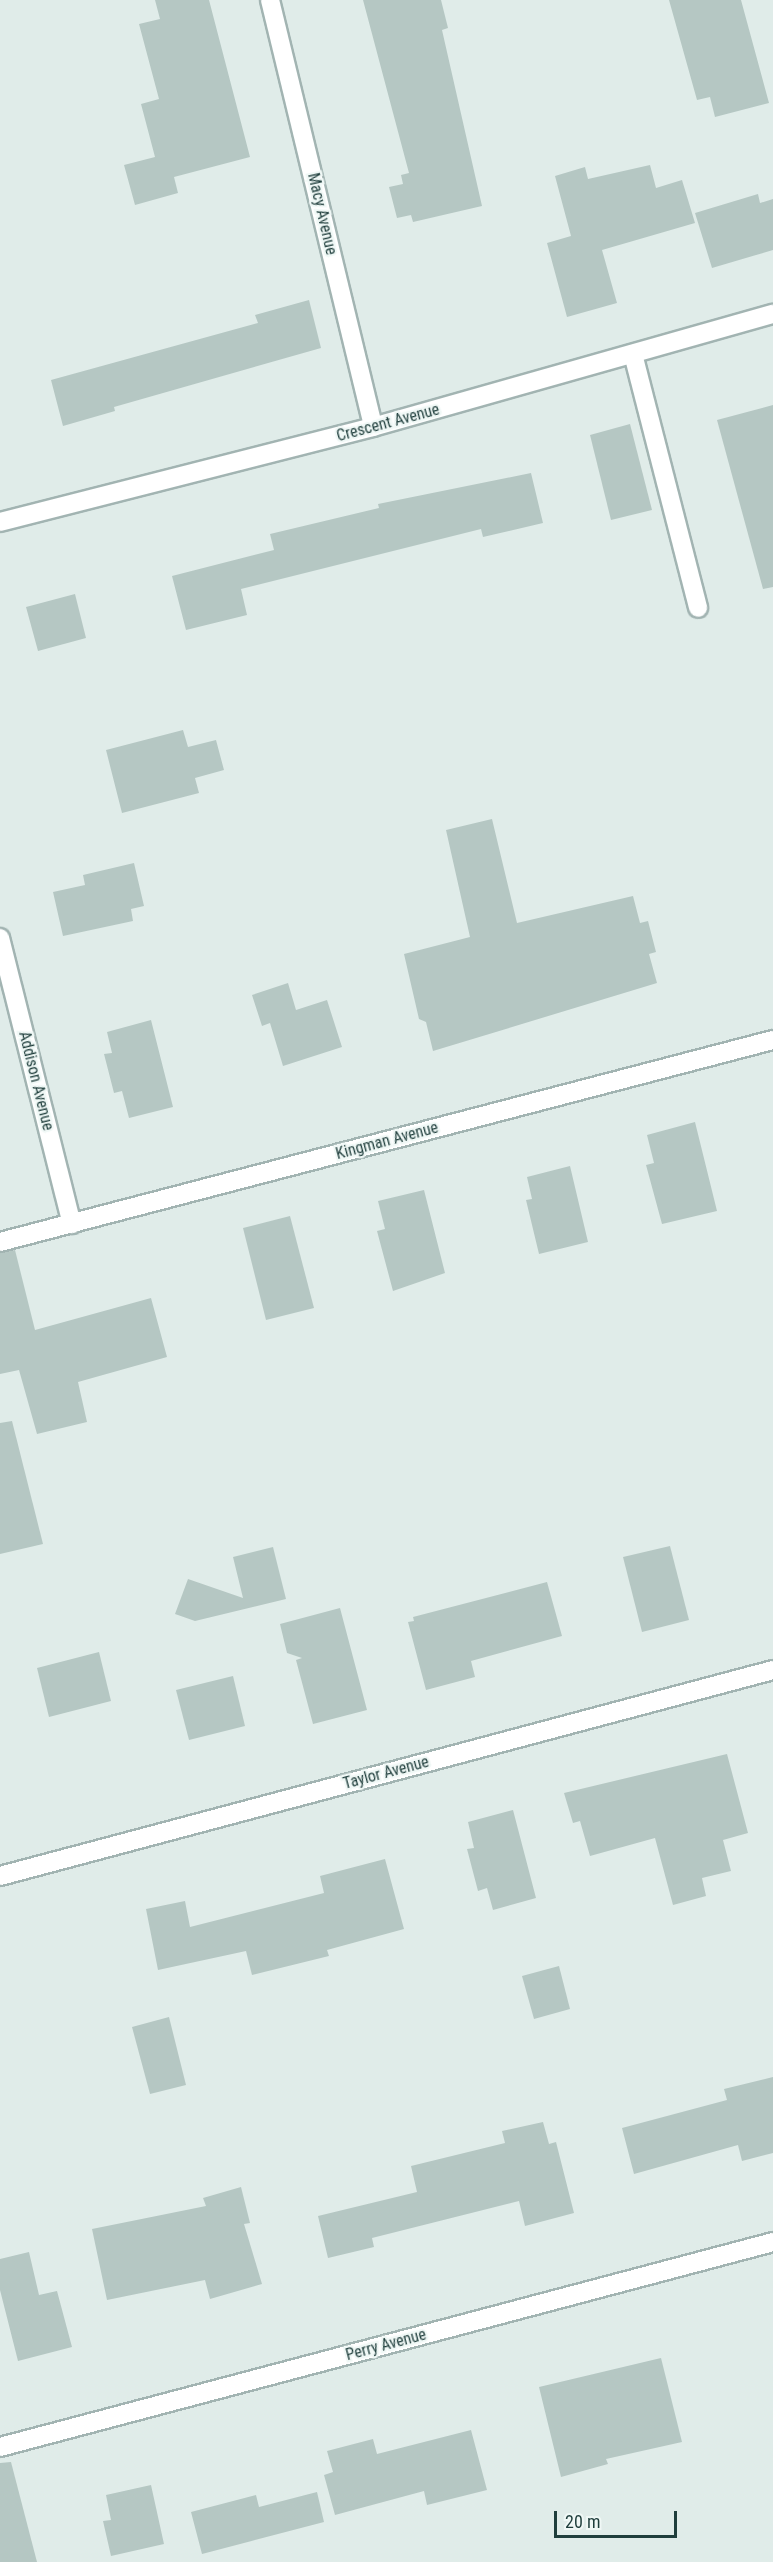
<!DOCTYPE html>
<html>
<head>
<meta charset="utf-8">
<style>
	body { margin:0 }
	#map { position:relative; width:773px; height:2562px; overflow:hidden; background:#e0ece9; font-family:"Roboto Condensed",sans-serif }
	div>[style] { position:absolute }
	.building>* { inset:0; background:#b5c7c3 }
	.roads { filter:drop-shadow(2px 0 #a2b4b2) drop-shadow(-2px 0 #a2b4b2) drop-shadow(0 2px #a2b4b2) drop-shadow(0 -2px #a2b4b2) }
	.minor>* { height:18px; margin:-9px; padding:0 9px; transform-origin:9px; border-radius:9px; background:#fff }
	span { translate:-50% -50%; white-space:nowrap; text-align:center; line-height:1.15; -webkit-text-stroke:4.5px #f0f8f6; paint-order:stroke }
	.street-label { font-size:16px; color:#1f3e3c }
	.scale { position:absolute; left:554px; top:2511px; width:123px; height:27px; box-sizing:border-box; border:3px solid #1f3e3c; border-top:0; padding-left:8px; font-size:18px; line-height:21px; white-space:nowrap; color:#1f3e3c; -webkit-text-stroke:4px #f0f8f6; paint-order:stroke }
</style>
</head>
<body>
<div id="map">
	<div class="building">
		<div style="clip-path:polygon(155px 0,209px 0,250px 157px,174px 177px,178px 193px,135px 205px,124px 165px,155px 157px,141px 104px,159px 99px,139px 24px,160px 19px)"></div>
		<div style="clip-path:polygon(363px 0,441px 0,448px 28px,442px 30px,482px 206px,413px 222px,411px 215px,397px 218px,389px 187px,403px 184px,401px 175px,409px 173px)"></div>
		<div style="clip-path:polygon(669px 0,741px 0,769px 103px,715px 117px,710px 97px,697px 100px)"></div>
		<div style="clip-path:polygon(650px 165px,656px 188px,682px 180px,695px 223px,602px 250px,617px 303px,567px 317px,547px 243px,571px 236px,555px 176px,585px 167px,588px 179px)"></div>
		<div style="clip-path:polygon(758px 194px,760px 203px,773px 199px,773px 250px,712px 268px,695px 213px)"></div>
		<div style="clip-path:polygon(309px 300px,321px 348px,114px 407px,115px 411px,63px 426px,51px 380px,258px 323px,255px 315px)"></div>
		<div style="clip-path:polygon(773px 405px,773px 587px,763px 589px,717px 420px)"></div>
		<div style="clip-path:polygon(630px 424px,652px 510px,611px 520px,590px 435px)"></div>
		<div style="clip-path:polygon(531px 473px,543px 523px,483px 537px,481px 529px,241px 589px,247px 615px,186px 630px,172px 576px,274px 550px,270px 534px,379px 508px,378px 504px)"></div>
		<div style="clip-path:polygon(75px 594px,86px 638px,38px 651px,26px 607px)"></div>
		<div style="clip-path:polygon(183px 730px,188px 747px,216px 740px,224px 770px,195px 778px,199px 793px,122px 813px,106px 750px)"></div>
		<div style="clip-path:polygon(492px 819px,517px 923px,633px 896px,640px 923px,648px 921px,656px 952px,649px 954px,657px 983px,433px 1051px,426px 1022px,419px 1019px,404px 954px,470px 937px,446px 830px)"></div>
		<div style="clip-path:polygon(134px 863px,144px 906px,131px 909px,133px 921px,63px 936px,53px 892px,85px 885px,83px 875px)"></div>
		<div style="clip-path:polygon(288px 983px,296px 1010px,327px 1000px,342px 1047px,283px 1066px,270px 1023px,262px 1026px,252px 995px)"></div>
		<div style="clip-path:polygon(151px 1020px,173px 1107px,129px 1118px,122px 1091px,114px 1093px,104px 1054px,112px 1053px,107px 1032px)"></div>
		<div style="clip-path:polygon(695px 1122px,717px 1211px,662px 1224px,646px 1165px,654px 1163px,647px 1135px)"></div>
		<div style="clip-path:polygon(570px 1166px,588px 1242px,539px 1254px,526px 1200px,532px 1199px,527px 1177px)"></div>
		<div style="clip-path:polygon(424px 1190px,445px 1273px,393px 1291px,377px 1231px,385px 1229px,378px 1201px)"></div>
		<div style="clip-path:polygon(290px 1216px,314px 1308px,266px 1320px,243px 1228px)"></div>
		<div style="clip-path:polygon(15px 1250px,35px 1330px,151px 1298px,167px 1357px,78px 1382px,87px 1422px,37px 1434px,19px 1370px,0 1374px,0 1253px)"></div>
		<div style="clip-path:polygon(12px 1421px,43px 1544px,0 1554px,0 1423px)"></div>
		<div style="clip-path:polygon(670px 1546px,689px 1620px,642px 1632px,623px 1557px)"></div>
		<div style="clip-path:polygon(273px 1547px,286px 1599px,195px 1621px,175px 1614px,188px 1579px,243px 1598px,233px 1557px)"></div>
		<div style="clip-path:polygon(547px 1582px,562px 1636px,471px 1661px,475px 1677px,426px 1690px,408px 1622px,414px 1621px,413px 1617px)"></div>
		<div style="clip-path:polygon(340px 1608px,367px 1710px,313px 1724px,296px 1660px,302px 1658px,287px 1653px,280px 1624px)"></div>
		<div style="clip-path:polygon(99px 1652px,111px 1701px,49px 1717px,37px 1668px)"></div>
		<div style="clip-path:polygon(233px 1676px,245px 1726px,189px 1740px,176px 1690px)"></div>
		<div style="clip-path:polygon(727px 1754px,748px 1833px,723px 1840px,731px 1871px,702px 1878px,706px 1896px,673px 1905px,655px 1838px,590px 1856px,580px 1821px,573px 1823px,564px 1793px)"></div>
		<div style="clip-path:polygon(513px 1810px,536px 1898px,493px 1910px,487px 1888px,478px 1891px,467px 1849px,474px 1848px,468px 1822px)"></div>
		<div style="clip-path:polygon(385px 1859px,404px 1929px,327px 1950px,329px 1956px,252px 1975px,246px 1951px,158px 1970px,146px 1909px,185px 1901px,190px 1927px,324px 1893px,320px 1876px)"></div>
		<div style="clip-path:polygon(559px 1966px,570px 2009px,534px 2019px,522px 1976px)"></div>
		<div style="clip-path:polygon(169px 2017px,186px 2085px,150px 2094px,132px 2027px)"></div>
		<div style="clip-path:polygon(773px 2077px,773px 2153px,742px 2161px,738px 2145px,634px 2174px,622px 2128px,727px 2100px,724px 2089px)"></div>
		<div style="clip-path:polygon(543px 2122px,549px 2144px,556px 2142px,574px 2213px,525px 2226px,519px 2201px,372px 2238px,374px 2247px,328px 2258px,318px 2216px,417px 2192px,411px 2166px,505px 2143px,502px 2131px)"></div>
		<div style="clip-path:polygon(241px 2187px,250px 2223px,244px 2224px,262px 2284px,210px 2299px,205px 2280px,107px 2300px,92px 2229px,206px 2206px,203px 2198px)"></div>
		<div style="clip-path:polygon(29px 2252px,39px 2295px,57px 2291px,72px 2347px,18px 2361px,0 2290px,0 2259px)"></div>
		<div style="clip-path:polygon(661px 2358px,682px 2442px,606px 2459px,608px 2464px,561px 2477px,539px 2387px)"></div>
		<div style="clip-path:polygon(471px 2430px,487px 2490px,427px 2505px,424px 2491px,335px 2515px,324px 2475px,333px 2472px,327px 2451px,373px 2439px,377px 2454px)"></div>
		<div style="clip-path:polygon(11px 2462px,37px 2562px,0 2562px,0 2463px)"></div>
		<div style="clip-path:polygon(151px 2485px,164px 2544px,111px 2556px,103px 2521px,111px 2520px,106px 2495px)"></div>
		<div style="clip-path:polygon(317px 2492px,324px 2522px,202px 2554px,191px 2512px,256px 2495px,259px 2507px)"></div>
	</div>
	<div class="roads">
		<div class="minor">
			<div style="left:270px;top:0;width:439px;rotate:76.4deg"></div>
			<div style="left:633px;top:354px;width:262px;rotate:75.6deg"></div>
			<div style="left:0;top:522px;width:385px;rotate:-14.3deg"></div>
			<div style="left:373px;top:427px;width:416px;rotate:-15.8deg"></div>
			<div style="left:0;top:938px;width:295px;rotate:75.9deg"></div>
			<div style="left:0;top:1242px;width:799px;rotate:-14.65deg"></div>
			<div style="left:0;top:1876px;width:800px;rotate:-14.92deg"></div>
			<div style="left:0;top:2447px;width:800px;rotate:-14.85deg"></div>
		</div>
	</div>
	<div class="street-label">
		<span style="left:322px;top:214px;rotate:77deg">Macy Avenue</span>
		<span style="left:388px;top:423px;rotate:-15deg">Crescent Avenue</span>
		<span style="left:36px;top:1081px;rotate:76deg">Addison Avenue</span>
		<span style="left:387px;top:1141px;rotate:-15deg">Kingman Avenue</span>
		<span style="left:386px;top:1773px;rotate:-15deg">Taylor Avenue</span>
		<span style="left:386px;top:2345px;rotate:-15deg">Perry Avenue</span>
	</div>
	<div class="scale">20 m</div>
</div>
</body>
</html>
